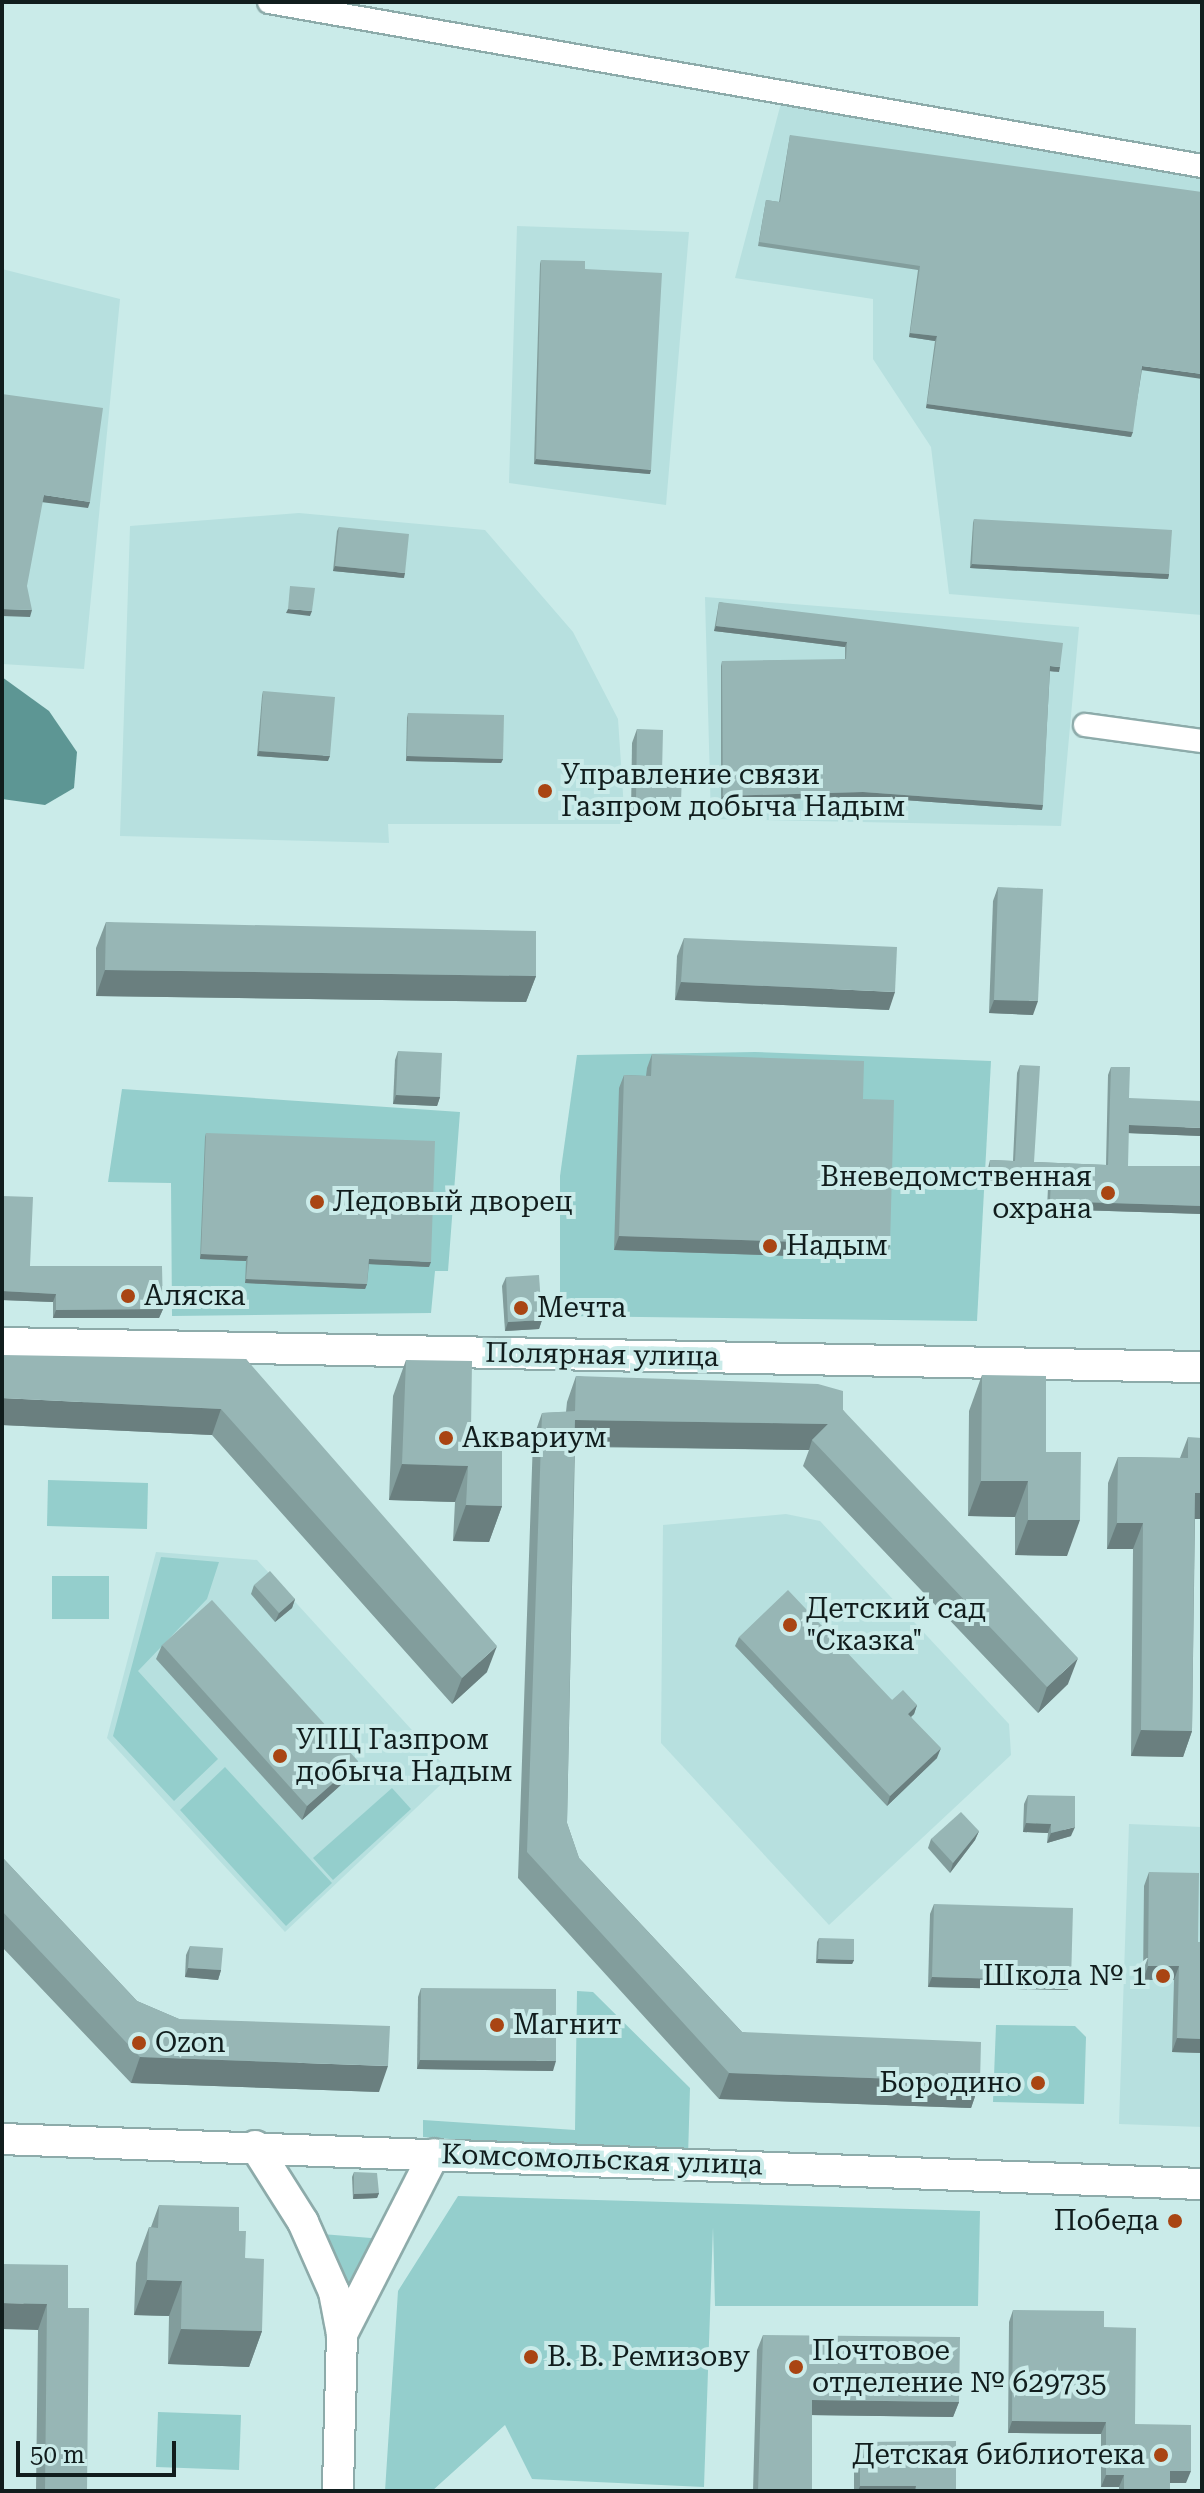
<!DOCTYPE html>
<html>
<head>
<meta charset="utf-8">
<style>
	body { margin:0 }
	#map { position:relative; width:1204px; height:2493px; overflow:hidden; background:#caebe9; font-family:"Roboto Serif",serif }
	div>[style] { position:absolute }
	.built>* { inset:0; background:#b7e0df }
	.green>* { inset:0; background:#94cecc }
	.water>* { inset:0; background:#5d9694 }
	.roads { filter:drop-shadow(2px 0 #8dabaa) drop-shadow(-2px 0 #8dabaa) drop-shadow(0 2px #8dabaa) drop-shadow(0 -2px #8dabaa) }
	.street>* { height:22px; margin:-11px; padding:0 11px; transform-origin:11px; border-radius:11px; background:#fff }
	.secondary>* { height:30px; margin:-15px; padding:0 15px; transform-origin:15px; border-radius:15px; background:#fff }
	.wall>* { inset:0; background:#829d9c }
	.shaded-wall>* { inset:0; background:#6a7f7f }
	.building>* { inset:0; background:#97b6b5 }
	.dots>* { width:22px; height:22px; translate:-50% -50%; box-sizing:border-box; border:4px solid #caebe9; border-radius:50% }
	span { translate:-50% -50%; white-space:nowrap; text-align:center; line-height:1.15; -webkit-text-stroke:8px #caebe9; paint-order:stroke }
	.poi-label { font-size:28px; color:#111d1d }
	.left { translate:0 -50%; text-align:left }
	.right { translate:-100% -50%; text-align:right }
	.street-label { font-size:28px; color:#111d1d }
	.frame { position:absolute; inset:0; border:4px solid #111d1d; pointer-events:none }
	.scale { position:absolute; left:16px; top:2441px; width:160px; height:36px; box-sizing:border-box; border:4px solid #111d1d; border-top:0; padding-left:10px; font-size:24px; line-height:28px; white-space:nowrap; color:#111d1d; -webkit-text-stroke:6px #caebe9; paint-order:stroke }
</style>
</head>
<body>
<div id="map">
	<div class="built">
		<div style="clip-path:polygon(781px 103px,1202px 179px,1202px 615px,949px 594px,931px 447px,873px 359px,873px 299px,735px 278px)"></div>
		<div style="clip-path:polygon(517px 226px,689px 232px,666px 505px,509px 483px)"></div>
		<div style="clip-path:polygon(2px 269px,120px 299px,84px 669px,2px 664px)"></div>
		<div style="clip-path:polygon(299px 513px,485px 530px,573px 632px,618px 719px,625px 824px,388px 824px,389px 843px,120px 836px,130px 526px)"></div>
		<div style="clip-path:polygon(705px 597px,1079px 627px,1061px 826px,711px 819px)"></div>
		<div style="clip-path:polygon(786px 1514px,820px 1521px,1009px 1724px,1011px 1755px,829px 1925px,661px 1743px,663px 1525px)"></div>
		<div style="clip-path:polygon(156px 1552px,257px 1560px,452px 1774px,285px 1932px,107px 1738px)"></div>
		<div style="clip-path:polygon(1129px 1824px,1202px 1827px,1202px 2127px,1119px 2124px)"></div>
	</div>
	<div class="green">
		<div style="clip-path:polygon(755px 1052px,991px 1061px,977px 1321px,560px 1316px,560px 1176px,577px 1055px)"></div>
		<div style="clip-path:polygon(122px 1089px,460px 1112px,448px 1271px,435px 1271px,431px 1313px,172px 1316px,171px 1183px,108px 1182px)"></div>
		<div style="clip-path:polygon(48px 1480px,148px 1483px,147px 1529px,47px 1526px)"></div>
		<div style="clip-path:polygon(161px 1557px,219px 1562px,207px 1599px,138px 1671px,218px 1759px,174px 1801px,113px 1736px)"></div>
		<div style="clip-path:polygon(52px 1576px,109px 1576px,109px 1619px,52px 1619px)"></div>
		<div style="clip-path:polygon(225px 1767px,332px 1883px,286px 1926px,180px 1810px)"></div>
		<div style="clip-path:polygon(392px 1788px,411px 1809px,333px 1880px,313px 1858px)"></div>
		<div style="clip-path:polygon(577px 1991px,593px 1992px,690px 2088px,688px 2157px,423px 2137px,423px 2120px,575px 2130px)"></div>
		<div style="clip-path:polygon(996px 2025px,1075px 2026px,1086px 2037px,1084px 2104px,993px 2102px)"></div>
		<div style="clip-path:polygon(458px 2196px,980px 2211px,978px 2306px,715px 2306px,713px 2227px,704px 2487px,532px 2479px,505px 2425px,432px 2491px,385px 2491px,398px 2291px)"></div>
		<div style="clip-path:polygon(322px 2234px,383px 2239px,353px 2296px)"></div>
		<div style="clip-path:polygon(158px 2412px,241px 2415px,239px 2470px,156px 2467px)"></div>
	</div>
	<div class="water">
		<div style="clip-path:polygon(2px 677px,49px 711px,77px 752px,74px 788px,45px 805px,2px 799px)"></div>
	</div>
	<div class="roads">
		<div class="street">
			<div style="left:269px;top:2px;width:947px;rotate:9.97deg"></div>
			<div style="left:1085px;top:725px;width:118px;rotate:7.8deg"></div>
		</div>
		<div class="secondary">
			<div style="left:2px;top:1343px;width:1200px;rotate:1.15deg"></div>
			<div style="left:2px;top:2139px;width:1201px;rotate:2.15deg"></div>
			<div style="left:255px;top:2146px;width:90px;rotate:57.7deg"></div>
			<div style="left:303px;top:2222px;width:77px;rotate:66.1deg"></div>
			<div style="left:334px;top:2292px;width:43px;rotate:79.2deg"></div>
			<div style="left:342px;top:2334px;width:157px;rotate:91.5deg"></div>
			<div style="left:342px;top:2334px;width:202px;rotate:-62.9deg"></div>
		</div>
	</div>
	<div class="wall">
		<div style="clip-path:polygon(790px 135px,1142px 370px,1131px 437px,926px 408px,935px 341px,909px 337px,918px 270px,758px 246px,766px 200px,779px 202px)"></div>
		<div style="clip-path:polygon(541px 260px,585px 269px,650px 474px,534px 464px,540px 264px)"></div>
		<div style="clip-path:polygon(974px 519px,1169px 574px,1168px 579px,970px 568px,973px 523px)"></div>
		<div style="clip-path:polygon(339px 527px,404px 578px,333px 571px,337px 531px)"></div>
		<div style="clip-path:polygon(719px 602px,1059px 672px,1050px 671px,1042px 810px,862px 797px,721px 800px,721px 666px,722px 661px,845px 660px,845px 647px,714px 631px)"></div>
		<div style="clip-path:polygon(263px 691px,328px 761px,257px 756px,262px 696px)"></div>
		<div style="clip-path:polygon(408px 713px,503px 759px,501px 763px,406px 761px,407px 718px)"></div>
		<div style="clip-path:polygon(637px 729px,662px 773px,676px 816px,631px 815px,632px 743px)"></div>
		<div style="clip-path:polygon(998px 887px,1033px 1015px,989px 1013px,993px 901px)"></div>
		<div style="clip-path:polygon(106px 922px,536px 976px,526px 1002px,96px 996px,96px 948px)"></div>
		<div style="clip-path:polygon(684px 938px,889px 1010px,675px 1000px,677px 956px)"></div>
		<div style="clip-path:polygon(398px 1051px,440px 1097px,437px 1106px,393px 1104px,395px 1060px)"></div>
		<div style="clip-path:polygon(652px 1054px,863px 1099px,890px 1245px,885px 1259px,614px 1250px,619px 1088px,624px 1075px,646px 1076px,647px 1068px)"></div>
		<div style="clip-path:polygon(1020px 1065px,1034px 1162px,1106px 1165px,1108px 1075px,1111px 1067px,1129px 1098px,1201px 1136px,1128px 1133px,1128px 1166px,1202px 1166px,1202px 1214px,1047px 1209px,1048px 1187px,987px 1183px,988px 1168px,990px 1160px,1013px 1161px,1017px 1073px)"></div>
		<div style="clip-path:polygon(206px 1133px,429px 1267px,369px 1264px,367px 1284px,365px 1289px,245px 1283px,246px 1261px,200px 1259px,205px 1137px)"></div>
		<div style="clip-path:polygon(2px 1196px,30px 1266px,163px 1309px,159px 1318px,53px 1318px,53px 1302px,2px 1300px)"></div>
		<div style="clip-path:polygon(506px 1277px,542px 1320px,539px 1329px,505px 1331px,502px 1286px)"></div>
		<div style="clip-path:polygon(246px 1359px,487px 1672px,452px 1704px,212px 1435px,2px 1425px)"></div>
		<div style="clip-path:polygon(406px 1360px,502px 1506px,489px 1542px,453px 1541px,455px 1502px,389px 1500px,393px 1396px)"></div>
		<div style="clip-path:polygon(982px 1375px,1046px 1452px,1067px 1556px,1015px 1555px,1015px 1517px,968px 1516px,969px 1411px)"></div>
		<div style="clip-path:polygon(576px 1376px,843px 1410px,1068px 1684px,1038px 1713px,803px 1466px,809px 1450px,575px 1447px,567px 1823px,579px 1858px,742px 2032px,980px 2082px,971px 2108px,719px 2099px,518px 1878px,533px 1439px,542px 1413px,566px 1412px,567px 1402px)"></div>
		<div style="clip-path:polygon(1188px 1437px,1195px 1519px,1192px 1731px,1183px 1757px,1131px 1756px,1133px 1549px,1107px 1549px,1108px 1483px,1118px 1457px,1180px 1458px)"></div>
		<div style="clip-path:polygon(254px 1585px,295px 1599px,292px 1608px,275px 1622px,251px 1594px)"></div>
		<div style="clip-path:polygon(739px 1637px,892px 1700px,917px 1705px,914px 1714px,911px 1717px,937px 1758px,887px 1806px,735px 1646px)"></div>
		<div style="clip-path:polygon(162px 1645px,353px 1774px,302px 1820px,156px 1659px)"></div>
		<div style="clip-path:polygon(1028px 1795px,1071px 1836px,1047px 1843px,1048px 1833px,1023px 1832px,1024px 1804px)"></div>
		<div style="clip-path:polygon(979px 1831px,975px 1840px,950px 1873px,928px 1848px,931px 1839px)"></div>
		<div style="clip-path:polygon(2px 1857px,137px 2001px,179px 2019px,379px 2092px,131px 2083px,2px 1947px)"></div>
		<div style="clip-path:polygon(1149px 1872px,1198px 1942px,1202px 1942px,1202px 2053px,1172px 2052px,1174px 1980px,1143px 1980px,1144px 1886px)"></div>
		<div style="clip-path:polygon(934px 1904px,1068px 1990px,928px 1987px,930px 1914px)"></div>
		<div style="clip-path:polygon(819px 1938px,854px 1960px,852px 1964px,816px 1963px,817px 1942px)"></div>
		<div style="clip-path:polygon(190px 1946px,221px 1970px,218px 1980px,185px 1977px,186px 1955px)"></div>
		<div style="clip-path:polygon(421px 1988px,553px 2071px,417px 2069px,418px 1997px)"></div>
		<div style="clip-path:polygon(354px 2172px,379px 2193px,377px 2198px,353px 2199px,352px 2177px)"></div>
		<div style="clip-path:polygon(159px 2205px,239px 2231px,262px 2331px,249px 2367px,168px 2364px,169px 2316px,134px 2315px,136px 2263px,149px 2227px,151px 2227px)"></div>
		<div style="clip-path:polygon(2px 2264px,68px 2308px,87px 2491px,36px 2491px,38px 2330px)"></div>
		<div style="clip-path:polygon(1013px 2310px,1104px 2327px,1135px 2424px,1186px 2483px,1170px 2483px,1170px 2491px,1119px 2491px,1119px 2487px,1101px 2487px,1101px 2434px,1008px 2433px,1009px 2322px)"></div>
		<div style="clip-path:polygon(763px 2335px,959px 2402px,953px 2417px,812px 2415px,812px 2491px,753px 2491px,757px 2350px)"></div>
		<div style="clip-path:polygon(860px 2442px,956px 2491px,854px 2491px,854px 2458px)"></div>
	</div>
	<div class="shaded-wall">
		<div style="clip-path:polygon(910px 333px,937px 336px,935px 341px,909px 337px)"></div>
		<div style="clip-path:polygon(1142px 366px,1202px 374px,1202px 379px,1141px 370px)"></div>
		<div style="clip-path:polygon(927px 404px,1133px 432px,1131px 437px,926px 408px)"></div>
		<div style="clip-path:polygon(536px 459px,651px 470px,650px 474px,534px 464px)"></div>
		<div style="clip-path:polygon(44px 495px,90px 502px,88px 508px,41px 502px)"></div>
		<div style="clip-path:polygon(972px 564px,1169px 574px,1168px 579px,970px 568px)"></div>
		<div style="clip-path:polygon(335px 566px,405px 573px,404px 578px,333px 571px)"></div>
		<div style="clip-path:polygon(2px 609px,32px 610px,30px 617px,2px 616px)"></div>
		<div style="clip-path:polygon(288px 609px,312px 611px,310px 616px,286px 613px)"></div>
		<div style="clip-path:polygon(716px 626px,847px 642px,845px 647px,714px 631px)"></div>
		<div style="clip-path:polygon(1050px 666px,1060px 667px,1059px 672px,1048px 671px)"></div>
		<div style="clip-path:polygon(259px 751px,330px 756px,328px 761px,257px 756px)"></div>
		<div style="clip-path:polygon(407px 756px,503px 759px,501px 763px,406px 761px)"></div>
		<div style="clip-path:polygon(863px 792px,1043px 805px,1042px 810px,862px 797px,721px 800px,723px 796px)"></div>
		<div style="clip-path:polygon(636px 801px,681px 802px,676px 816px,631px 815px)"></div>
		<div style="clip-path:polygon(105px 970px,536px 976px,526px 1002px,96px 996px)"></div>
		<div style="clip-path:polygon(681px 982px,895px 992px,889px 1010px,675px 1000px)"></div>
		<div style="clip-path:polygon(994px 1000px,1038px 1001px,1033px 1015px,989px 1013px)"></div>
		<div style="clip-path:polygon(396px 1095px,440px 1097px,437px 1106px,393px 1104px)"></div>
		<div style="clip-path:polygon(1129px 1125px,1202px 1128px,1202px 1135px,1201px 1136px,1126px 1133px)"></div>
		<div style="clip-path:polygon(990px 1175px,1051px 1179px,1048px 1187px,987px 1183px)"></div>
		<div style="clip-path:polygon(1050px 1201px,1202px 1206px,1202px 1214px,1047px 1209px)"></div>
		<div style="clip-path:polygon(619px 1236px,890px 1245px,885px 1259px,614px 1250px)"></div>
		<div style="clip-path:polygon(201px 1254px,248px 1256px,246px 1261px,200px 1259px)"></div>
		<div style="clip-path:polygon(369px 1259px,431px 1262px,429px 1267px,367px 1264px)"></div>
		<div style="clip-path:polygon(246px 1279px,367px 1284px,365px 1289px,245px 1283px)"></div>
		<div style="clip-path:polygon(2px 1291px,56px 1294px,53px 1302px,2px 1300px)"></div>
		<div style="clip-path:polygon(163px 1309px,159px 1318px,53px 1318px,56px 1310px)"></div>
		<div style="clip-path:polygon(542px 1320px,539px 1329px,505px 1331px,508px 1322px)"></div>
		<div style="clip-path:polygon(2px 1398px,221px 1409px,212px 1435px,2px 1425px)"></div>
		<div style="clip-path:polygon(575px 1420px,828px 1424px,812px 1440px,809px 1450px,566px 1446px)"></div>
		<div style="clip-path:polygon(402px 1464px,468px 1466px,455px 1502px,389px 1500px)"></div>
		<div style="clip-path:polygon(981px 1481px,1028px 1481px,1015px 1517px,968px 1516px)"></div>
		<div style="clip-path:polygon(1195px 1493px,1202px 1493px,1202px 1519px,1185px 1519px)"></div>
		<div style="clip-path:polygon(466px 1505px,502px 1506px,489px 1542px,453px 1541px)"></div>
		<div style="clip-path:polygon(1028px 1520px,1080px 1520px,1067px 1556px,1015px 1555px)"></div>
		<div style="clip-path:polygon(1117px 1523px,1143px 1523px,1133px 1549px,1107px 1549px)"></div>
		<div style="clip-path:polygon(295px 1599px,292px 1608px,275px 1622px,279px 1613px)"></div>
		<div style="clip-path:polygon(497px 1646px,487px 1672px,452px 1704px,462px 1678px)"></div>
		<div style="clip-path:polygon(1078px 1658px,1068px 1684px,1038px 1713px,1047px 1687px)"></div>
		<div style="clip-path:polygon(917px 1705px,914px 1714px,904px 1723px,908px 1714px)"></div>
		<div style="clip-path:polygon(1141px 1730px,1192px 1731px,1183px 1757px,1131px 1756px)"></div>
		<div style="clip-path:polygon(941px 1748px,937px 1758px,887px 1806px,890px 1796px)"></div>
		<div style="clip-path:polygon(358px 1761px,353px 1774px,302px 1820px,307px 1806px)"></div>
		<div style="clip-path:polygon(1026px 1823px,1051px 1824px,1048px 1833px,1023px 1832px)"></div>
		<div style="clip-path:polygon(1075px 1827px,1071px 1836px,1047px 1843px,1051px 1833px)"></div>
		<div style="clip-path:polygon(979px 1831px,975px 1840px,950px 1873px,953px 1863px)"></div>
		<div style="clip-path:polygon(818px 1959px,854px 1960px,852px 1964px,816px 1963px)"></div>
		<div style="clip-path:polygon(1148px 1966px,1179px 1966px,1174px 1980px,1143px 1980px)"></div>
		<div style="clip-path:polygon(188px 1968px,221px 1970px,218px 1980px,185px 1977px)"></div>
		<div style="clip-path:polygon(932px 1977px,1071px 1981px,1068px 1990px,928px 1987px)"></div>
		<div style="clip-path:polygon(1177px 2038px,1202px 2039px,1202px 2053px,1172px 2052px)"></div>
		<div style="clip-path:polygon(140px 2057px,388px 2066px,379px 2092px,131px 2083px)"></div>
		<div style="clip-path:polygon(420px 2060px,556px 2061px,553px 2071px,417px 2069px)"></div>
		<div style="clip-path:polygon(729px 2073px,980px 2082px,971px 2108px,719px 2099px)"></div>
		<div style="clip-path:polygon(379px 2193px,377px 2198px,353px 2199px,354px 2194px)"></div>
		<div style="clip-path:polygon(147px 2280px,182px 2281px,169px 2316px,134px 2315px)"></div>
		<div style="clip-path:polygon(2px 2303px,47px 2304px,38px 2330px,2px 2329px)"></div>
		<div style="clip-path:polygon(181px 2329px,262px 2331px,249px 2367px,168px 2364px)"></div>
		<div style="clip-path:polygon(812px 2400px,959px 2402px,953px 2417px,807px 2415px)"></div>
		<div style="clip-path:polygon(1012px 2421px,1106px 2422px,1101px 2434px,1008px 2433px)"></div>
		<div style="clip-path:polygon(1170px 2471px,1191px 2471px,1186px 2483px,1165px 2483px)"></div>
		<div style="clip-path:polygon(1106px 2475px,1124px 2475px,1119px 2487px,1101px 2487px)"></div>
		<div style="clip-path:polygon(860px 2486px,916px 2486px,914px 2491px,858px 2491px)"></div>
	</div>
	<div class="building">
		<div style="clip-path:polygon(790px 135px,1202px 192px,1202px 374px,1142px 366px,1133px 432px,927px 404px,937px 336px,910px 333px,920px 266px,759px 242px,766px 200px,780px 202px)"></div>
		<div style="clip-path:polygon(541px 260px,585px 261px,585px 269px,662px 273px,651px 470px,536px 459px)"></div>
		<div style="clip-path:polygon(2px 394px,103px 408px,90px 502px,44px 495px,27px 586px,32px 610px,2px 609px)"></div>
		<div style="clip-path:polygon(974px 519px,1172px 530px,1169px 574px,972px 564px)"></div>
		<div style="clip-path:polygon(339px 527px,409px 534px,405px 573px,335px 566px)"></div>
		<div style="clip-path:polygon(290px 586px,315px 588px,312px 611px,288px 609px)"></div>
		<div style="clip-path:polygon(719px 602px,1063px 643px,1060px 667px,1050px 666px,1043px 805px,863px 792px,723px 796px,722px 661px,846px 659px,847px 642px,716px 626px)"></div>
		<div style="clip-path:polygon(263px 691px,335px 697px,330px 756px,259px 751px)"></div>
		<div style="clip-path:polygon(408px 713px,504px 715px,503px 759px,407px 756px)"></div>
		<div style="clip-path:polygon(637px 729px,663px 730px,662px 773px,682px 773px,681px 802px,636px 801px)"></div>
		<div style="clip-path:polygon(998px 887px,1043px 889px,1038px 1001px,994px 1000px)"></div>
		<div style="clip-path:polygon(106px 922px,536px 931px,536px 976px,105px 970px)"></div>
		<div style="clip-path:polygon(684px 938px,897px 947px,895px 992px,681px 982px)"></div>
		<div style="clip-path:polygon(398px 1051px,442px 1053px,440px 1097px,396px 1095px)"></div>
		<div style="clip-path:polygon(652px 1054px,864px 1061px,863px 1099px,894px 1100px,890px 1245px,619px 1236px,624px 1075px,651px 1076px)"></div>
		<div style="clip-path:polygon(1020px 1065px,1040px 1066px,1034px 1162px,1108px 1165px,1111px 1067px,1130px 1067px,1129px 1098px,1202px 1101px,1202px 1128px,1129px 1125px,1128px 1166px,1202px 1166px,1202px 1206px,1050px 1201px,1051px 1179px,990px 1175px,990px 1160px,1015px 1161px)"></div>
		<div style="clip-path:polygon(206px 1133px,435px 1141px,431px 1262px,369px 1259px,367px 1284px,246px 1279px,248px 1256px,201px 1254px)"></div>
		<div style="clip-path:polygon(2px 1196px,33px 1197px,30px 1266px,162px 1266px,163px 1309px,56px 1310px,56px 1294px,2px 1291px)"></div>
		<div style="clip-path:polygon(539px 1275px,542px 1320px,508px 1322px,506px 1277px)"></div>
		<div style="clip-path:polygon(2px 1355px,246px 1359px,497px 1646px,462px 1678px,221px 1409px,2px 1398px)"></div>
		<div style="clip-path:polygon(406px 1360px,472px 1361px,471px 1430px,502px 1431px,502px 1506px,466px 1505px,468px 1466px,402px 1464px)"></div>
		<div style="clip-path:polygon(982px 1375px,1046px 1376px,1046px 1452px,1081px 1452px,1080px 1520px,1028px 1520px,1028px 1481px,981px 1481px)"></div>
		<div style="clip-path:polygon(576px 1376px,818px 1384px,843px 1391px,843px 1410px,1078px 1658px,1047px 1687px,812px 1440px,828px 1424px,575px 1420px,567px 1823px,579px 1858px,742px 2032px,981px 2042px,980px 2082px,729px 2073px,527px 1852px,542px 1413px,575px 1411px)"></div>
		<div style="clip-path:polygon(1188px 1437px,1202px 1438px,1202px 1493px,1195px 1493px,1192px 1731px,1141px 1730px,1143px 1523px,1117px 1523px,1118px 1457px,1188px 1458px)"></div>
		<div style="clip-path:polygon(270px 1571px,295px 1599px,279px 1613px,254px 1585px)"></div>
		<div style="clip-path:polygon(788px 1590px,892px 1700px,903px 1690px,917px 1705px,908px 1714px,941px 1748px,890px 1796px,739px 1637px)"></div>
		<div style="clip-path:polygon(212px 1600px,358px 1761px,307px 1806px,162px 1645px)"></div>
		<div style="clip-path:polygon(1028px 1795px,1075px 1796px,1075px 1827px,1051px 1833px,1051px 1824px,1026px 1823px)"></div>
		<div style="clip-path:polygon(961px 1812px,979px 1831px,953px 1863px,931px 1839px)"></div>
		<div style="clip-path:polygon(2px 1857px,137px 2001px,179px 2019px,390px 2026px,388px 2066px,140px 2057px,2px 1911px)"></div>
		<div style="clip-path:polygon(1149px 1872px,1199px 1873px,1198px 1942px,1202px 1942px,1202px 2039px,1177px 2038px,1179px 1966px,1148px 1966px)"></div>
		<div style="clip-path:polygon(934px 1904px,1073px 1908px,1071px 1981px,932px 1977px)"></div>
		<div style="clip-path:polygon(819px 1938px,854px 1939px,854px 1960px,818px 1959px)"></div>
		<div style="clip-path:polygon(190px 1946px,223px 1948px,221px 1970px,188px 1968px)"></div>
		<div style="clip-path:polygon(421px 1988px,556px 1989px,556px 2061px,420px 2060px)"></div>
		<div style="clip-path:polygon(354px 2172px,377px 2173px,379px 2193px,354px 2194px)"></div>
		<div style="clip-path:polygon(159px 2205px,239px 2207px,239px 2231px,246px 2231px,245px 2258px,264px 2259px,262px 2331px,181px 2329px,182px 2281px,147px 2280px,149px 2227px,158px 2228px)"></div>
		<div style="clip-path:polygon(2px 2264px,68px 2265px,68px 2308px,89px 2308px,87px 2491px,45px 2491px,47px 2304px,2px 2303px)"></div>
		<div style="clip-path:polygon(1013px 2310px,1104px 2311px,1104px 2327px,1136px 2328px,1135px 2424px,1191px 2425px,1191px 2471px,1170px 2471px,1170px 2491px,1124px 2491px,1124px 2475px,1106px 2475px,1106px 2422px,1012px 2421px)"></div>
		<div style="clip-path:polygon(763px 2335px,960px 2337px,959px 2402px,812px 2400px,812px 2491px,758px 2491px)"></div>
		<div style="clip-path:polygon(956px 2441px,956px 2491px,916px 2491px,916px 2486px,860px 2486px,860px 2442px)"></div>
	</div>
	<div class="dots">
		<div style="left:545px;top:791px;background:#a94513"></div>
		<div style="left:1108px;top:1193px;background:#a94513"></div>
		<div style="left:317px;top:1202px;background:#a94513"></div>
		<div style="left:770px;top:1246px;background:#a94513"></div>
		<div style="left:128px;top:1296px;background:#a94513"></div>
		<div style="left:521px;top:1308px;background:#a94513"></div>
		<div style="left:446px;top:1438px;background:#a94513"></div>
		<div style="left:790px;top:1625px;background:#a94513"></div>
		<div style="left:280px;top:1756px;background:#a94513"></div>
		<div style="left:1163px;top:1976px;background:#a94513"></div>
		<div style="left:497px;top:2025px;background:#a94513"></div>
		<div style="left:139px;top:2043px;background:#a94513"></div>
		<div style="left:1038px;top:2083px;background:#a94513"></div>
		<div style="left:1175px;top:2221px;background:#a94513"></div>
		<div style="left:531px;top:2357px;background:#a94513"></div>
		<div style="left:796px;top:2367px;background:#a94513"></div>
		<div style="left:1161px;top:2455px;background:#a94513"></div>
	</div>
	<div class="poi-label">
		<span class="left" style="left:561px;top:791px">Управление связи<br>Газпром добыча Надым</span>
		<span class="right" style="left:1092px;top:1193px">Вневедомственная<br>охрана</span>
		<span class="left" style="left:333px;top:1202px">Ледовый дворец</span>
		<span class="left" style="left:786px;top:1246px">Надым</span>
		<span class="left" style="left:144px;top:1296px">Аляска</span>
		<span class="left" style="left:537px;top:1308px">Мечта</span>
		<span class="left" style="left:462px;top:1438px">Аквариум</span>
		<span class="left" style="left:806px;top:1625px">Детский сад<br>"Сказка"</span>
		<span class="left" style="left:296px;top:1756px">УПЦ Газпром<br>добыча Надым</span>
		<span class="right" style="left:1147px;top:1976px">Школа № 1</span>
		<span class="left" style="left:513px;top:2025px">Магнит</span>
		<span class="left" style="left:155px;top:2043px">Ozon</span>
		<span class="right" style="left:1022px;top:2083px">Бородино</span>
		<span class="right" style="left:1159px;top:2221px">Победа</span>
		<span class="left" style="left:812px;top:2367px">Почтовое<br>отделение № 629735</span>
		<span class="left" style="left:547px;top:2357px">В. В. Ремизову</span>
		<span class="right" style="left:1145px;top:2455px">Детская библиотека</span>
	</div>
	<div class="street-label">
		<span style="left:602px;top:1355px;rotate:1deg">Полярная улица</span>
		<span style="left:602px;top:2160px;rotate:2deg">Комсомольская улица</span>
	</div>
	<div class="frame"></div>
	<div class="scale">50 m</div>
</div>
</body>
</html>
